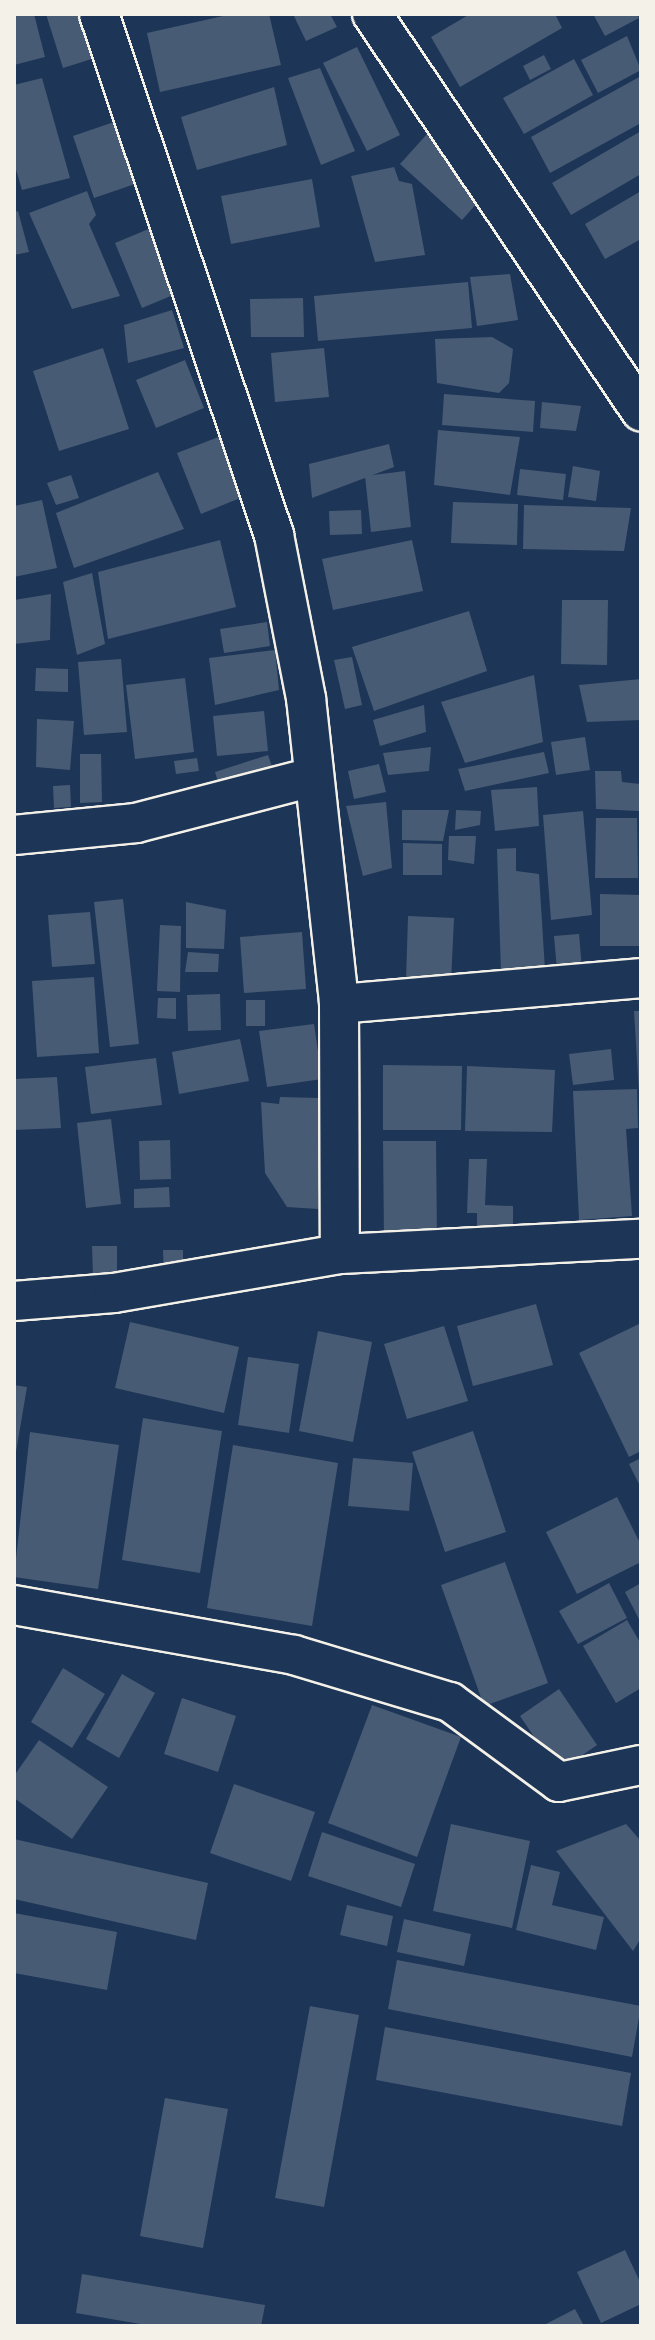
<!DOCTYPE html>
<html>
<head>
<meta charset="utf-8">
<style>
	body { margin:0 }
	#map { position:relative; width:655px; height:2340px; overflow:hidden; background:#1d3557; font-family:Itim,sans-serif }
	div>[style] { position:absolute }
	.building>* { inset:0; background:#485b74 }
	.roads { filter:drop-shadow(2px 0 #f4f1e8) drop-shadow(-2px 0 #f4f1e8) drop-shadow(0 2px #f4f1e8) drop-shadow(0 -2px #f4f1e8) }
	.minor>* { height:38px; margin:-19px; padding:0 19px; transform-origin:19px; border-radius:19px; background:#1d3557 }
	span { translate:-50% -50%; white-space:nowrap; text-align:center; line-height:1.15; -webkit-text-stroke:6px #1d3557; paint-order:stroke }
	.frame { position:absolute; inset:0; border:16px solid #f4f1e8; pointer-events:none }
</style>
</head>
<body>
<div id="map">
	<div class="building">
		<div style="clip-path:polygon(14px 14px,34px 14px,45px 57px,14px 65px)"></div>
		<div style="clip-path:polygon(46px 14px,84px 14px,98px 57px,63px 68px)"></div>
		<div style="clip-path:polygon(232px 14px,269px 14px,281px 65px,160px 92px,147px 33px)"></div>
		<div style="clip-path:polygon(293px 14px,330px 14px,337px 27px,306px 41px)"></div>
		<div style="clip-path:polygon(470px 14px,555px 14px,562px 28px,460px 87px,431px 37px)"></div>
		<div style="clip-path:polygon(593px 14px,637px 14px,639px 18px,605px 36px)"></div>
		<div style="clip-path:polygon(627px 36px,641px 70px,598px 93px,581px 60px)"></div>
		<div style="clip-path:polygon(357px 47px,400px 135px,367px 151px,323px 63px)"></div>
		<div style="clip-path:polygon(544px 55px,551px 69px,530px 80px,523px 66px)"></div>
		<div style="clip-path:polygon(574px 59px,593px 95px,524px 134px,503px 98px)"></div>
		<div style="clip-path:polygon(320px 68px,355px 151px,321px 165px,288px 78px)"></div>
		<div style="clip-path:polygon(641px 76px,641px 123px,550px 173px,531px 137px)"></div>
		<div style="clip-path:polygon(42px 78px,70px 178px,22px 190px,14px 163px,14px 85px)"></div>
		<div style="clip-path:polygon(274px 87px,287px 145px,197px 170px,181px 117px)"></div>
		<div style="clip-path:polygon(114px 122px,135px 184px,94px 198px,73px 136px)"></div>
		<div style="clip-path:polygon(641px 131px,641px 174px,571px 215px,552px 183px)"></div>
		<div style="clip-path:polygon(427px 134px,478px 202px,462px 220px,400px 164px)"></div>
		<div style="clip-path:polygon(394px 167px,399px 181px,412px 184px,425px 255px,375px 262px,351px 176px)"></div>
		<div style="clip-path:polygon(312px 179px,320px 227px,231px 244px,221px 196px)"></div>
		<div style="clip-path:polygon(87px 191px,96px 215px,89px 224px,120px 296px,72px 309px,29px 213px)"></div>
		<div style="clip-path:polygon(641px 191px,641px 239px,605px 259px,585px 224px)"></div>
		<div style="clip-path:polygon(18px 211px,29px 252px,14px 255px,14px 212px)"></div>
		<div style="clip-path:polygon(151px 228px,178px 293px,142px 308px,115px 243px)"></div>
		<div style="clip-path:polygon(510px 274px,518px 320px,477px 326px,470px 277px)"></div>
		<div style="clip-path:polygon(468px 282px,472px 328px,318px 341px,314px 296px)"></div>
		<div style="clip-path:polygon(303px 298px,304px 337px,251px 337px,250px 299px)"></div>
		<div style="clip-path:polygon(172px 310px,184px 348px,128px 363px,124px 325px)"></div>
		<div style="clip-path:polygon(492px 337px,513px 349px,509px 383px,499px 393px,437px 383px,435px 339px)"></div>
		<div style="clip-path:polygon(103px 348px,129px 429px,59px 451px,33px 371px)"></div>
		<div style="clip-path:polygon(324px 348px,329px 397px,275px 402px,271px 353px)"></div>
		<div style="clip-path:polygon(185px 360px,204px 408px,156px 428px,136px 380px)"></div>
		<div style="clip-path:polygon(444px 394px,535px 401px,533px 432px,442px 425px)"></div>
		<div style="clip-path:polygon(542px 402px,581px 406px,576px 431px,540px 428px)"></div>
		<div style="clip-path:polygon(438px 430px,520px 437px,510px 495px,434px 485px)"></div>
		<div style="clip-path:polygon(221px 436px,245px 496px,201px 514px,177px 453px)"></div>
		<div style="clip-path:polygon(389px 444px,394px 467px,312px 498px,309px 464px)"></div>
		<div style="clip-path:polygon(573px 466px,600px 471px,596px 501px,568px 497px)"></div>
		<div style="clip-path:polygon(520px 469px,566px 474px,563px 500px,517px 495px)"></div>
		<div style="clip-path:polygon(405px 471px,411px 527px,371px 532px,365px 476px)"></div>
		<div style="clip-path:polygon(158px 472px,184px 529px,74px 568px,56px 513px)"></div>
		<div style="clip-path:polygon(71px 475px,79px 498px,56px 505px,47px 483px)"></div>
		<div style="clip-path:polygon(42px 500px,57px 568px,14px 577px,14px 506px)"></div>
		<div style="clip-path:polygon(453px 502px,518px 504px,517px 545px,451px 543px)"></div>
		<div style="clip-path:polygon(524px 505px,631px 508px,624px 551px,523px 549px)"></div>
		<div style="clip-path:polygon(361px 510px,362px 534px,330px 535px,329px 511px)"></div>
		<div style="clip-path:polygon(220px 540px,236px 607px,108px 639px,98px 572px)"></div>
		<div style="clip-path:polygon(412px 540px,423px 591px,333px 610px,322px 559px)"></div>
		<div style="clip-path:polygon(92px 573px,105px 644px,77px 655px,63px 582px)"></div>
		<div style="clip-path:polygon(51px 594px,50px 640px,14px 644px,14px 600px)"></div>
		<div style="clip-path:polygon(562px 600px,608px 600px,607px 665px,561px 664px)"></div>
		<div style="clip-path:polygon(469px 611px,487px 671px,374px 711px,352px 647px)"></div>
		<div style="clip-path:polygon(267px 622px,270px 646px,224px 653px,220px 629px)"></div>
		<div style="clip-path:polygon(275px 650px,279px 690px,215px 705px,209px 658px)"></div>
		<div style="clip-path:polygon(352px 657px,362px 705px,345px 709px,334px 660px)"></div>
		<div style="clip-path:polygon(121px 659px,127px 732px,84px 735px,78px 662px)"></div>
		<div style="clip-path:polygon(36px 668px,68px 669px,68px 692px,35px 691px)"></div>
		<div style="clip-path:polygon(534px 675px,543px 742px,465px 763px,441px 702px)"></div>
		<div style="clip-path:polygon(185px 678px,194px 752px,135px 759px,126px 685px)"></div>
		<div style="clip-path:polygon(641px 679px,641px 720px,587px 722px,579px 685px)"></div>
		<div style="clip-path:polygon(424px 705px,426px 732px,380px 746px,373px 720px)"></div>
		<div style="clip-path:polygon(264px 711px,268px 751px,217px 756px,213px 716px)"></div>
		<div style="clip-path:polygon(37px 719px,74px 721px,70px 770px,36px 767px)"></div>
		<div style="clip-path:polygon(585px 737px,590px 770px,556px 775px,551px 742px)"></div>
		<div style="clip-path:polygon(431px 747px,429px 771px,388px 775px,383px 753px)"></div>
		<div style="clip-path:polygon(544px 752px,549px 773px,465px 791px,458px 769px)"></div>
		<div style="clip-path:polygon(80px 754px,101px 754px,102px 802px,80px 803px)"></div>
		<div style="clip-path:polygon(268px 755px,277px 781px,223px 798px,215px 772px)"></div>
		<div style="clip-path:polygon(197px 758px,199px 771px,176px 774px,174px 761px)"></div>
		<div style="clip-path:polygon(379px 764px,386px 792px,354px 799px,348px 771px)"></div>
		<div style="clip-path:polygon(595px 771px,621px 771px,622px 782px,640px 784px,639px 811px,596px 809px)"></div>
		<div style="clip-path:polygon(70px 785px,71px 807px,54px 808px,53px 786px)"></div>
		<div style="clip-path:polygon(537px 787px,539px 826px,495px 831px,491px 790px)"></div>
		<div style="clip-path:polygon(386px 802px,392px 868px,363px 876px,346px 806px)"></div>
		<div style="clip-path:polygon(402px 810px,449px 810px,443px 841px,402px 840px)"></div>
		<div style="clip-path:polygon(456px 810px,481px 811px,480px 825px,455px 830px)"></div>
		<div style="clip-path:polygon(583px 811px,592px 915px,551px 920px,543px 815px)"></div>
		<div style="clip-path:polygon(596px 818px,637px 818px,638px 878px,595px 878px)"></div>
		<div style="clip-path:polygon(449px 836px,476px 836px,474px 864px,448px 860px)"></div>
		<div style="clip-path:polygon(403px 843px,442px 844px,442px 875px,403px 875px)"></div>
		<div style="clip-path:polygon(516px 848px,516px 871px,539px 874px,545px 970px,501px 973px,497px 849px)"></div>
		<div style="clip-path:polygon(600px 894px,641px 895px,641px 946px,600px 946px)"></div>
		<div style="clip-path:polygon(123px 899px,139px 1044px,110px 1047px,94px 902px)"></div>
		<div style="clip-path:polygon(186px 902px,226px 910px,224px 949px,186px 948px)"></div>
		<div style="clip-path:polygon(90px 912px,95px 964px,52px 967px,48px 915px)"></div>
		<div style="clip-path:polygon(408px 916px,454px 918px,451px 982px,406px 980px)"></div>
		<div style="clip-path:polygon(160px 925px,181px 926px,180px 992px,157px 991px)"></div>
		<div style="clip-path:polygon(302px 932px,306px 989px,244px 993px,240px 937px)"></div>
		<div style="clip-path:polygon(579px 934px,582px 969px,557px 970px,554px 936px)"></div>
		<div style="clip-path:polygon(188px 952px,219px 954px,218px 972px,185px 972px)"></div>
		<div style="clip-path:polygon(94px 977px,99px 1053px,37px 1057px,32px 981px)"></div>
		<div style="clip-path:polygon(220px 994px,221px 1030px,188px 1031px,187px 995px)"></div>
		<div style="clip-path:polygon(158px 998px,176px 998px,176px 1019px,157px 1018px)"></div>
		<div style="clip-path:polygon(246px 1000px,265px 1000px,265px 1026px,246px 1026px)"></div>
		<div style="clip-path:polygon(634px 1011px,641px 1011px,641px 1092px,639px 1092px)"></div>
		<div style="clip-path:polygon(314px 1024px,322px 1079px,267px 1087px,259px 1031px)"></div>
		<div style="clip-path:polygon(240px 1039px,249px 1081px,179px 1094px,172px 1052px)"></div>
		<div style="clip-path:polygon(611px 1049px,614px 1080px,573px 1085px,569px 1054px)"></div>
		<div style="clip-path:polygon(156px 1058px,162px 1105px,91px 1114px,85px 1067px)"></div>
		<div style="clip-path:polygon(383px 1065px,462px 1066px,461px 1130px,383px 1130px)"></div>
		<div style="clip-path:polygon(467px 1066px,555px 1070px,552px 1132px,465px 1131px)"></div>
		<div style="clip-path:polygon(57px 1077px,61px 1128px,14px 1130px,14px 1079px)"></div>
		<div style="clip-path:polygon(637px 1089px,638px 1128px,626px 1129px,632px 1216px,579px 1220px,573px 1091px)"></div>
		<div style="clip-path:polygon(280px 1097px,319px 1098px,318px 1209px,287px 1207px,265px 1173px,261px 1102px,279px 1104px)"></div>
		<div style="clip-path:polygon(111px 1119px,121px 1204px,86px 1208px,77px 1123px)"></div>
		<div style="clip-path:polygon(170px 1140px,171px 1179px,140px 1180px,139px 1141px)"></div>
		<div style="clip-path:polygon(383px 1141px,436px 1141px,437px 1241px,384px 1241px)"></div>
		<div style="clip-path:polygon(469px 1159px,487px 1159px,485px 1205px,513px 1206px,513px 1234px,477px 1233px,477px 1213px,467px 1213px)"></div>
		<div style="clip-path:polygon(169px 1187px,170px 1207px,134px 1208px,134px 1189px)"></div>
		<div style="clip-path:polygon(92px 1246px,117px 1246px,117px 1278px,93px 1278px)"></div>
		<div style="clip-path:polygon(163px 1250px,183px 1250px,183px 1277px,164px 1277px)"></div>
		<div style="clip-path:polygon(536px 1304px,553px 1365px,473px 1386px,457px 1326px)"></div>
		<div style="clip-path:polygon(130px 1322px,239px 1347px,224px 1413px,115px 1388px)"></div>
		<div style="clip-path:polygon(641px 1323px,641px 1451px,629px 1457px,579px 1353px)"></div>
		<div style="clip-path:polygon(444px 1326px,468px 1401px,407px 1419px,384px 1344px)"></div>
		<div style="clip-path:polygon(318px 1331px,372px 1342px,353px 1442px,299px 1431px)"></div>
		<div style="clip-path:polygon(248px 1357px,299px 1364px,289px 1433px,238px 1425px)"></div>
		<div style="clip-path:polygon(14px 1385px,27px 1387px,16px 1452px,14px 1451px)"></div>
		<div style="clip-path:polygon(143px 1418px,222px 1431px,200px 1573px,122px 1560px)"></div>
		<div style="clip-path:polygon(473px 1431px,506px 1532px,445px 1552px,412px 1452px)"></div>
		<div style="clip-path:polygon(30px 1432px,119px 1445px,98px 1589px,14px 1577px)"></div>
		<div style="clip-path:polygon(233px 1445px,338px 1463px,312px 1626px,207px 1608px)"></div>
		<div style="clip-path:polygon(353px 1458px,413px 1463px,409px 1511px,348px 1506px)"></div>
		<div style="clip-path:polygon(641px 1458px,641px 1488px,629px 1464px)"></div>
		<div style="clip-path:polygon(617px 1497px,641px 1545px,641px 1562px,577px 1594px,546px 1532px)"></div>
		<div style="clip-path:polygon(505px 1562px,548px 1683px,484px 1706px,441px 1585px)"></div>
		<div style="clip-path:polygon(609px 1583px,627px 1618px,578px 1644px,559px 1611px)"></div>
		<div style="clip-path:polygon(641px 1583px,641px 1623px,625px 1592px)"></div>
		<div style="clip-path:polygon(627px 1620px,641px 1644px,641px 1688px,616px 1703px,583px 1646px)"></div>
		<div style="clip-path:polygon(63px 1668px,105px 1694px,72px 1748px,31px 1722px)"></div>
		<div style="clip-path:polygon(122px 1674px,155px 1693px,119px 1758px,86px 1739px)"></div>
		<div style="clip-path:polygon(559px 1689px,597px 1745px,558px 1772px,520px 1716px)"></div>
		<div style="clip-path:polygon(182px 1698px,236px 1716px,218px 1772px,164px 1754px)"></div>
		<div style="clip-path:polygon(372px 1705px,461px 1737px,417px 1857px,328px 1823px)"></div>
		<div style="clip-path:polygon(39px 1740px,108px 1787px,72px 1839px,14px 1798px,14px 1776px)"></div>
		<div style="clip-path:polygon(234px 1784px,315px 1812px,291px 1881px,210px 1853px)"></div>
		<div style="clip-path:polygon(451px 1824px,530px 1841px,512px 1928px,433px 1911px)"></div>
		<div style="clip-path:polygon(626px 1824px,641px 1841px,641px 1938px,633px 1951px,556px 1851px)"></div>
		<div style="clip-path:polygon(322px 1832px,415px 1864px,401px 1907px,308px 1876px)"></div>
		<div style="clip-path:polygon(14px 1839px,208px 1883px,196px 1940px,14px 1899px)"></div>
		<div style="clip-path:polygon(531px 1865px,560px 1872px,552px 1905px,604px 1917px,596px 1950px,516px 1930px)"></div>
		<div style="clip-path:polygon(347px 1905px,393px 1916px,387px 1946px,340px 1935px)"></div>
		<div style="clip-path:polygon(14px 1913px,117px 1932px,107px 1990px,14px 1973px)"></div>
		<div style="clip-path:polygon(404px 1919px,471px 1934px,464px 1966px,397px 1952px)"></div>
		<div style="clip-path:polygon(397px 1960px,641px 2006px,632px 2057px,388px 2009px)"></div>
		<div style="clip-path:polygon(310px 2006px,359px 2015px,324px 2207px,275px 2198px)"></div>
		<div style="clip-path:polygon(385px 2027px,631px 2073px,622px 2126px,376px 2080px)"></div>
		<div style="clip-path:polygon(165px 2098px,228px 2109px,203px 2248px,140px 2236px)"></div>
		<div style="clip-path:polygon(625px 2250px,641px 2284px,641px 2304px,601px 2323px,577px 2272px)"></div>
		<div style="clip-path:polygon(82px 2274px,265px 2305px,261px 2326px,152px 2326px,76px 2313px)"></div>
		<div style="clip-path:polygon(575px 2309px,584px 2326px,542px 2326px)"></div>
	</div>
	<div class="roads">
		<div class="minor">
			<div style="left:99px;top:14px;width:550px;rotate:71.43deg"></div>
			<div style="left:274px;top:535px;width:166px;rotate:78.9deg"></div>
			<div style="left:306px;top:698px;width:308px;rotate:83.8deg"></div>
			<div style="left:339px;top:1004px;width:250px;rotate:89.8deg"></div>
			<div style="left:372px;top:14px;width:480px;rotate:55.9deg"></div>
			<div style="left:14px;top:835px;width:123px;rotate:-5.6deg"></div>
			<div style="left:136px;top:823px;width:182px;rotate:-14.6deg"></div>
			<div style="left:339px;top:1004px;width:303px;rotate:-4.9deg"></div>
			<div style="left:14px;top:1301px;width:100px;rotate:-4.6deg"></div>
			<div style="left:114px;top:1293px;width:229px;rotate:-9.8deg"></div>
			<div style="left:340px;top:1254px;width:301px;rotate:-2.9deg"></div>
			<div style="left:14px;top:1605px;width:284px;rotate:10.1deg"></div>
			<div style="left:294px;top:1655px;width:163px;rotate:16.8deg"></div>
			<div style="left:450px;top:1702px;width:135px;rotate:36.3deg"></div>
			<div style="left:559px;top:1782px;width:84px;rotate:-11.7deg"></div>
		</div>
	</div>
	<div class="frame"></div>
</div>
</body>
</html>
